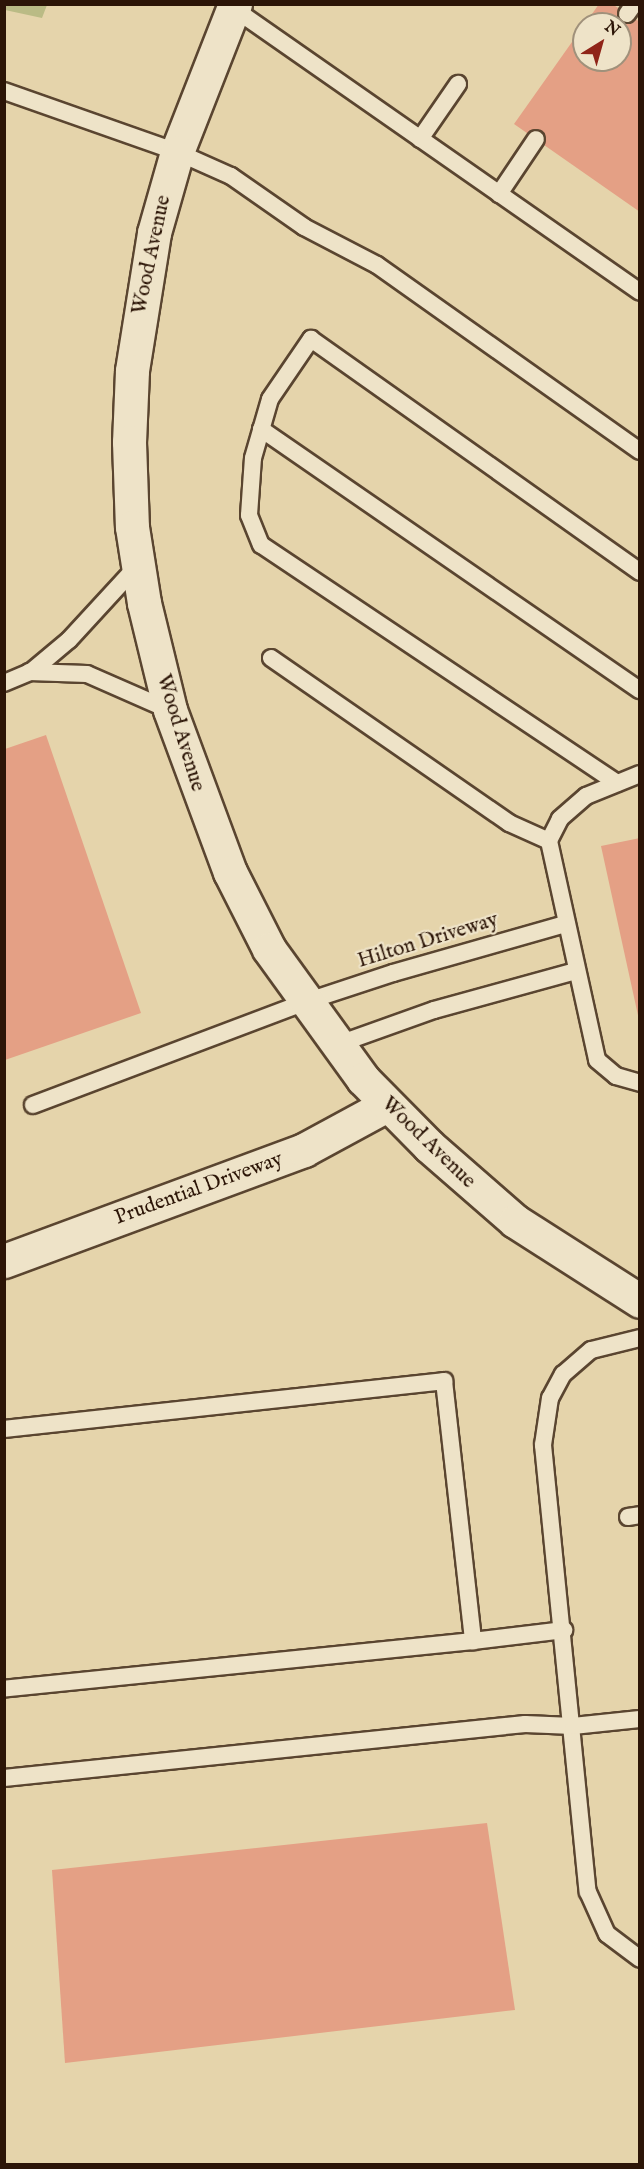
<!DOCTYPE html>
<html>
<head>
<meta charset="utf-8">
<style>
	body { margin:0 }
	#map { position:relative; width:644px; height:2169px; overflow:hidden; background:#e5d4ab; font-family:"IM FELL English",serif }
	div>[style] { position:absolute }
	.green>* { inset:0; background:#babb85 }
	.building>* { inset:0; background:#e4a085 }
	.roads { filter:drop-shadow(2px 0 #5a4530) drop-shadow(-2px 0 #5a4530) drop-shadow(0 2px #5a4530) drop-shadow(0 -2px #5a4530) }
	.lane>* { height:16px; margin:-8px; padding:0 8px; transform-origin:8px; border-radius:8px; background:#eee3c8 }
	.street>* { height:33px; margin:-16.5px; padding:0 16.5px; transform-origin:16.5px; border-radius:16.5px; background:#eee3c8 }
	.secondary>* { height:33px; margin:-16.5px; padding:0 16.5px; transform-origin:16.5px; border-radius:16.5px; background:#eee3c8 }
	span { translate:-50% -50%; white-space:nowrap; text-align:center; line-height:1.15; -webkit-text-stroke:4.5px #eee3c8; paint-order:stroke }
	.street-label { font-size:21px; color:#2c1507 }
	.frame { position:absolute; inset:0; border:6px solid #2c1507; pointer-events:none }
	.north { position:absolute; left:572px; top:12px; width:60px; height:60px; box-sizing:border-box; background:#eee3c8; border:2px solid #a0917b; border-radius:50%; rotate:37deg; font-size:16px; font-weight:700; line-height:24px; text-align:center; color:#2c1507 }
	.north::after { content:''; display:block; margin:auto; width:21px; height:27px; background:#8f2418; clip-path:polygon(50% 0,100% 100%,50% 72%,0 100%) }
</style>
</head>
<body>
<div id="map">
	<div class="green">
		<div style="clip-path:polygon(4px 5px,5px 4px,47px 5px,42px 18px,5px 10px)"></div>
	</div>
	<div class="building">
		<div style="clip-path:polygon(599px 4px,612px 4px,640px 22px,640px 212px,514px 124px,584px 25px,584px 60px,620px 60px,620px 24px,585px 24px)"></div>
		<div style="clip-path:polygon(46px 735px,141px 1013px,5px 1060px,5px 749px)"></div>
		<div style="clip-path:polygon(640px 838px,640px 1020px,639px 1020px,601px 846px)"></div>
		<div style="clip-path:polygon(487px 1823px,515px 2010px,65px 2063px,52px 1870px)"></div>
	</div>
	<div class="roads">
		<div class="lane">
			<div style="left:233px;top:8px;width:496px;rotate:34.9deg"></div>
			<div style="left:627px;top:14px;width:12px;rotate:-55deg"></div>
			<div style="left:4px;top:91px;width:183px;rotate:19.4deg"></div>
			<div style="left:177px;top:152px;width:59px;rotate:24deg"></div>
			<div style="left:231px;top:176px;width:89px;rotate:34.9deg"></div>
			<div style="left:304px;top:227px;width:82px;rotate:27.5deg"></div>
			<div style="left:377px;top:265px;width:322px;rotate:35.3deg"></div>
			<div style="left:420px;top:139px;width:67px;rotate:-55.4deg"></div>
			<div style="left:499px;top:194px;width:66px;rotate:-56.1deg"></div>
			<div style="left:261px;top:429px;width:460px;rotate:34.6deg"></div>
			<div style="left:271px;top:658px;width:290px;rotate:34.7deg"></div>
			<div style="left:509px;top:823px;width:44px;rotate:24.2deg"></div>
			<div style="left:29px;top:672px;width:58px;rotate:2deg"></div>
			<div style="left:87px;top:674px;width:90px;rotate:23.7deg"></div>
			<div style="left:4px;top:683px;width:30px;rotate:-23deg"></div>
			<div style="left:32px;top:671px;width:48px;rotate:-40deg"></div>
			<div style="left:69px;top:640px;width:100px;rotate:-47.4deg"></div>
			<div style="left:640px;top:774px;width:58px;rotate:157.8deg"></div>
			<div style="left:586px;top:796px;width:35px;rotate:139deg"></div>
			<div style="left:560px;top:819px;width:25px;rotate:117deg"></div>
			<div style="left:549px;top:841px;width:224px;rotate:77.6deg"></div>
			<div style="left:597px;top:1060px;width:25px;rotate:40deg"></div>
			<div style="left:616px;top:1076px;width:25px;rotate:16deg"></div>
			<div style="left:617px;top:783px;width:428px;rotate:-146.2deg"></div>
			<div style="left:261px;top:545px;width:32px;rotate:-112deg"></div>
			<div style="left:249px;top:515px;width:57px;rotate:-86deg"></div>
			<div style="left:253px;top:458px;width:61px;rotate:-73.9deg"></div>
			<div style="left:270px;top:399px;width:73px;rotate:-55.7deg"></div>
			<div style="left:311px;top:339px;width:403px;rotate:35.3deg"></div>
			<div style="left:336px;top:1045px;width:104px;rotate:-19.7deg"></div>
			<div style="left:434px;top:1010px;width:147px;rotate:-15.4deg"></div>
			<div style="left:33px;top:1105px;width:291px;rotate:-20.7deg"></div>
			<div style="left:305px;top:1002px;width:93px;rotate:-18.2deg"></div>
			<div style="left:393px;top:973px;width:179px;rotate:-15.9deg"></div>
			<div style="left:640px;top:1338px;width:50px;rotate:166.2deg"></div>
			<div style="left:591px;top:1350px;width:37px;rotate:139deg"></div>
			<div style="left:563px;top:1374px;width:27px;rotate:118deg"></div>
			<div style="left:550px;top:1398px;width:48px;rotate:98.5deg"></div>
			<div style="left:543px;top:1445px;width:449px;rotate:84.3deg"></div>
			<div style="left:588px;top:1892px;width:46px;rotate:65.7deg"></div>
			<div style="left:607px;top:1934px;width:41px;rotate:37.1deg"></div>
			<div style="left:4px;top:1429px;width:443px;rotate:-6.2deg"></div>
			<div style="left:444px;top:1381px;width:262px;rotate:83.6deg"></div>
			<div style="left:473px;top:1641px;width:471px;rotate:174.2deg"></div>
			<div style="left:628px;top:1517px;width:12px;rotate:-9deg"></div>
			<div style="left:473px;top:1641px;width:92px;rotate:-6.9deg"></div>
			<div style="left:4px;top:1778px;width:524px;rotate:-5.92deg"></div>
			<div style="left:525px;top:1724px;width:48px;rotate:2.4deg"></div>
			<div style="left:573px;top:1726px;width:67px;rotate:-6deg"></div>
		</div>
		<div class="street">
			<div style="left:4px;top:1261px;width:320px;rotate:-20.3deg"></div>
			<div style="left:304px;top:1150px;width:94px;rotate:-28.5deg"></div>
		</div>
		<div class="secondary">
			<div style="left:235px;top:4px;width:159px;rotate:111.4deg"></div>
			<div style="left:177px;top:152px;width:84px;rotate:105.9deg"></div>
			<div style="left:154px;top:233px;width:140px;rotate:99.1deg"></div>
			<div style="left:132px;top:371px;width:71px;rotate:92.4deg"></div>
			<div style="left:129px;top:442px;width:85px;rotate:88deg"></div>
			<div style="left:132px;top:527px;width:77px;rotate:81deg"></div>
			<div style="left:144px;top:603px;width:110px;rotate:76.3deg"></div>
			<div style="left:170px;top:710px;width:173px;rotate:69.7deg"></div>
			<div style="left:230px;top:872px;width:86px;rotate:63.1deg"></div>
			<div style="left:269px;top:949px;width:160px;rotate:54.1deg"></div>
			<div style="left:363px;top:1079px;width:94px;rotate:45.4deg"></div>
			<div style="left:429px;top:1146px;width:114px;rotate:41.1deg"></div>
			<div style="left:515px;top:1221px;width:148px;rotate:32.6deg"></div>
		</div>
	</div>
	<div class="street-label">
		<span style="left:152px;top:255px;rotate:-78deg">Wood Avenue</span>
		<span style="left:180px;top:733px;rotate:73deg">Wood Avenue</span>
		<span style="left:428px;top:941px;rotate:-17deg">Hilton Driveway</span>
		<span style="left:428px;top:1143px;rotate:44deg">Wood Avenue</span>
		<span style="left:199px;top:1189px;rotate:-20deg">Prudential Driveway</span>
	</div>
	<div class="frame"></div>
	<div class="north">N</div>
</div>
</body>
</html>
